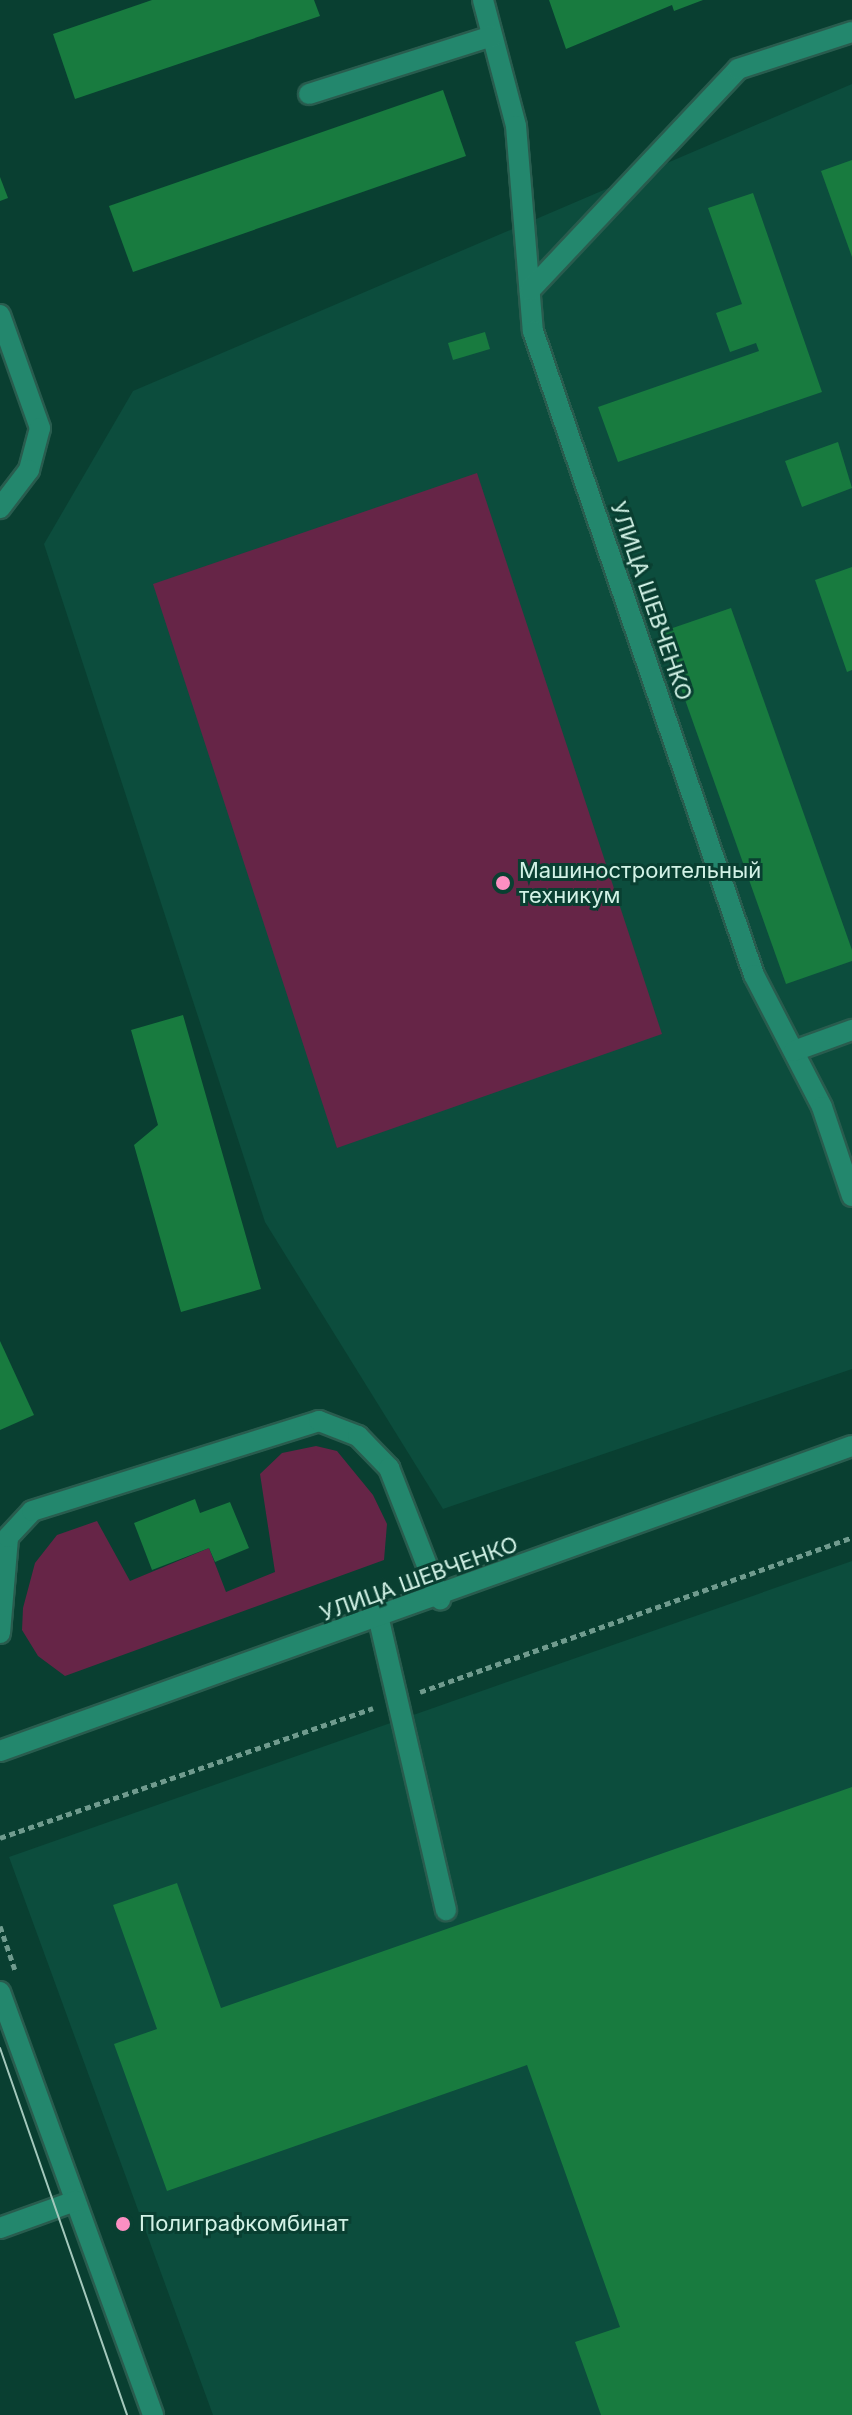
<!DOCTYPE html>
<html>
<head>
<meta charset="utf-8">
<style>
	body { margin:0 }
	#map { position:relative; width:852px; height:2415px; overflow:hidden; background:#093f31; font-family:Inter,sans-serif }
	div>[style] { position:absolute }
	.built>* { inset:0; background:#0c4d3d }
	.green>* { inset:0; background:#662547 }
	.building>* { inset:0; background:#187b3f }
	.path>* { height:5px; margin-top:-2.5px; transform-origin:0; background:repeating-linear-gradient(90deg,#709b8e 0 6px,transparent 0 10px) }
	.roads { filter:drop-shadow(2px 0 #295c4e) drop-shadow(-2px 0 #295c4e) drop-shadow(0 2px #295c4e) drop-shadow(0 -2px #295c4e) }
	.minor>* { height:20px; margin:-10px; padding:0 10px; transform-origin:10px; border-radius:10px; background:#23876d }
	.tram>* { height:2px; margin:-1px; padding:0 1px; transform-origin:1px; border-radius:1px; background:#a3c8bc }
	.dots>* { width:22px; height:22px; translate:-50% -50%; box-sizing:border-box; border:4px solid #093f31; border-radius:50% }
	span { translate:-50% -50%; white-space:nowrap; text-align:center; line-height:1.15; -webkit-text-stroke:6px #093f31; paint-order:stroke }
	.street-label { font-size:22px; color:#d2f2e6 }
	.poi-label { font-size:22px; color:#d2f2e6 }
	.left { translate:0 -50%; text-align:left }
</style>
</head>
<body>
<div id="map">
	<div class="built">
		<div style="clip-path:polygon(852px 84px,852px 1369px,443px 1509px,265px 1222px,44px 544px,133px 391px)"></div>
		<div style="clip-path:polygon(852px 1561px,852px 2415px,213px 2415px,9px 1857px)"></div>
	</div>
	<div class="green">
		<div style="clip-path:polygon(477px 473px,662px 1034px,337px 1148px,153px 584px)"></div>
		<div style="clip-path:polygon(316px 1446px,337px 1451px,373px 1495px,387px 1524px,384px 1560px,65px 1676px,38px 1656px,22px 1630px,23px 1608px,35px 1563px,57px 1535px,97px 1521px,130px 1581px,209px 1548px,226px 1592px,275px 1572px,260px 1474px,282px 1453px)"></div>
	</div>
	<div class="building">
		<div style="clip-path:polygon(152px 0,314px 0,320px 16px,75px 99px,53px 34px)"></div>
		<div style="clip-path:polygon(549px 0,703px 0,674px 11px,672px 5px,566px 49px)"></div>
		<div style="clip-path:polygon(443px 90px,466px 156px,133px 272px,109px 206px)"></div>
		<div style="clip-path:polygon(852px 160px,852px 257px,821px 171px)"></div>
		<div style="clip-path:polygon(0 177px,8px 198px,0 201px)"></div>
		<div style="clip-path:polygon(753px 193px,822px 392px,618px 462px,598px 407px,759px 351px,756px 343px,730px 352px,716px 313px,742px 304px,708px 208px)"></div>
		<div style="clip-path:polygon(485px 332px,490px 349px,453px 360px,448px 343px)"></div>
		<div style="clip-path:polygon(838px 442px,852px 488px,802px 507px,785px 461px)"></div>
		<div style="clip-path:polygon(852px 567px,852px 670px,847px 672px,815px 580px)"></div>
		<div style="clip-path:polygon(731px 608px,852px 950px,852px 961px,786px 984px,661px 632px)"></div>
		<div style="clip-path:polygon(183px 1015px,261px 1289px,181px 1312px,134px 1145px,158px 1125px,131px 1030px)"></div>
		<div style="clip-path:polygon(0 1341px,34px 1415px,0 1430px)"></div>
		<div style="clip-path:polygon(195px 1499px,200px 1513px,230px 1502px,249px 1548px,215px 1562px,209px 1548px,152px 1570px,134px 1523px)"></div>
		<div style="clip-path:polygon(852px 1787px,852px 2415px,601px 2415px,575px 2342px,620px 2327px,527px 2065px,167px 2191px,114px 2044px,157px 2029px,113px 1905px,177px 1883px,221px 2008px)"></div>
	</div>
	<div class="path">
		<div style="left:420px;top:1692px;width:459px;rotate:-19.7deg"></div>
		<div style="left:0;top:1838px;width:395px;rotate:-19.2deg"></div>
		<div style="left:0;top:1926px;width:46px;rotate:71.2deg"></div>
	</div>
	<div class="roads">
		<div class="minor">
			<div style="left:483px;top:0;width:130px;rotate:75.3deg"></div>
			<div style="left:516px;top:126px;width:206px;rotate:85.3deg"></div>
			<div style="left:533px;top:331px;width:681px;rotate:71.06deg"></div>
			<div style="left:754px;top:975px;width:148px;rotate:62.7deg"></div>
			<div style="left:822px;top:1107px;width:94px;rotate:71.4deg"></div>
			<div style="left:309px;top:94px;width:192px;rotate:-17.6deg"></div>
			<div style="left:530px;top:290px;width:303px;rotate:-46.7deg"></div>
			<div style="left:738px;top:69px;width:120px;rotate:-18deg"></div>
			<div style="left:0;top:315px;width:120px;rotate:70.5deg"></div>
			<div style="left:40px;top:428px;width:43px;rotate:104.7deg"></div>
			<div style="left:29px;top:470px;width:48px;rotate:127.3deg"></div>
			<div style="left:794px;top:1051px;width:62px;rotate:-19.9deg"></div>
			<div style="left:379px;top:1620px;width:298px;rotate:77deg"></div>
			<div style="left:0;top:1633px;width:96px;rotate:-85.2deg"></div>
			<div style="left:8px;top:1537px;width:35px;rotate:-47deg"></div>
			<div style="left:32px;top:1511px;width:301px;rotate:-17.4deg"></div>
			<div style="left:319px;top:1421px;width:42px;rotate:21deg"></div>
			<div style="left:358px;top:1436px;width:45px;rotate:45.9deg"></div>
			<div style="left:389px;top:1468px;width:141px;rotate:68.7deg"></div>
			<div style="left:0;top:1751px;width:905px;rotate:-19.7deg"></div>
			<div style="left:0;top:1992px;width:450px;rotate:70.1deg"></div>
			<div style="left:0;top:2228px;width:80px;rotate:-19.8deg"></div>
		</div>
	</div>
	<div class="tram">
		<div style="left:0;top:2048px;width:388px;rotate:70.9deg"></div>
	</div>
	<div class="dots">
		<div style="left:503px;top:883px;background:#fc8fc2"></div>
		<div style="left:123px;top:2224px;background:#fc8fc2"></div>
	</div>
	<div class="street-label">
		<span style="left:651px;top:601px;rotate:71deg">УЛИЦА ШЕВЧЕНКО</span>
		<span style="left:419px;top:1579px;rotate:-20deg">УЛИЦА ШЕВЧЕНКО</span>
	</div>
	<div class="poi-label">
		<span class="left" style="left:519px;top:883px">Машиностроительный<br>техникум</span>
		<span class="left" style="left:139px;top:2224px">Полиграфкомбинат</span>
	</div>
</div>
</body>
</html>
